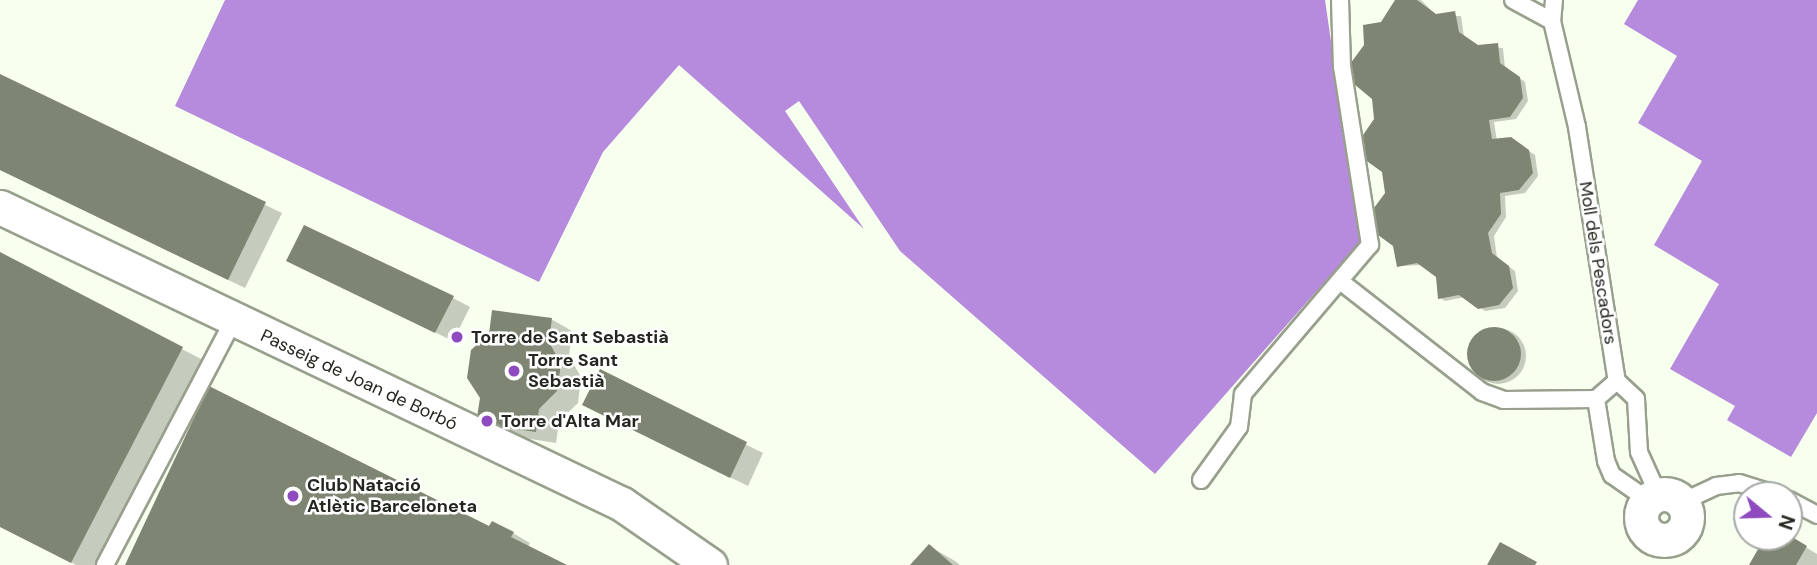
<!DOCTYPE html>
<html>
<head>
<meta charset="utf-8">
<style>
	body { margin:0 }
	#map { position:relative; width:1817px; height:565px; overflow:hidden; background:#f7ffee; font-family:"DM Sans",sans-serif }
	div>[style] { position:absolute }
	.water>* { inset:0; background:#b68adc }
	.shadow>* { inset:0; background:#0003 }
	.round { border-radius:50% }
	.building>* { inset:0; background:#7e8673 }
	.roads { filter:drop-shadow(2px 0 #98a08d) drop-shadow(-2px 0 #98a08d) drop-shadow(0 2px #98a08d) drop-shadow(0 -2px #98a08d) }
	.lane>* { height:16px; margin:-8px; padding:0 8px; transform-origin:8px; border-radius:8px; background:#fff }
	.street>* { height:33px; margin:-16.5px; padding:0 16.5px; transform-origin:16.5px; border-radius:16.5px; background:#fff }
	.street>.ring { margin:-16.5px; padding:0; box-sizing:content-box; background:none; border:33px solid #fff; border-radius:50% }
	.dots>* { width:19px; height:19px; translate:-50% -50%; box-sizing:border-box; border:4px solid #fff; border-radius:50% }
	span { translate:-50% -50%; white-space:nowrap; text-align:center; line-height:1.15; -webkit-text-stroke:5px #fff; paint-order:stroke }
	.street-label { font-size:18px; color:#242720 }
	.poi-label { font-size:18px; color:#242720; font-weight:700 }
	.left { translate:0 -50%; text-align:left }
	.north { position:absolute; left:1733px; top:481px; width:70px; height:70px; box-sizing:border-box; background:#fff; border:2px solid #a7a9a6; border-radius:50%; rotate:109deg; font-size:19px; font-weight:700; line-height:28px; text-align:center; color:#242720 }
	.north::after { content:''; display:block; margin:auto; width:24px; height:32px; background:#8e4abe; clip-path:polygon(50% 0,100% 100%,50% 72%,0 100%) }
</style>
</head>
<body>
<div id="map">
	<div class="water">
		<div style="clip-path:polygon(225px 0,1325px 0,1360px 242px,1155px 474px,900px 251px,799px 101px,785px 111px,864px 229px,679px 65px,603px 152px,539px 282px,175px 106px)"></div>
		<div style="clip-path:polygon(1638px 0,1817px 0,1817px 413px,1791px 457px,1727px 420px,1735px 406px,1670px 369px,1719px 284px,1654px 245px,1702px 161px,1638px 123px,1677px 56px,1624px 24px)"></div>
	</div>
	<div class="shadow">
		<div style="clip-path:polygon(1397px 0,1421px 0,1437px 16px,1461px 16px,1464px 37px,1479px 47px,1503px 48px,1505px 68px,1525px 82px,1528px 101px,1516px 119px,1494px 122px,1497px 141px,1517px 143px,1535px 155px,1538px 176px,1525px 193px,1505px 196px,1506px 217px,1494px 236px,1497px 258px,1515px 271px,1518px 291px,1505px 308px,1485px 311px,1465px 297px,1445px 301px,1440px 298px,1438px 276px,1423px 265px,1399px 266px,1376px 119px,1382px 24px)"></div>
		<div style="clip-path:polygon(0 76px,282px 213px,245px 288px,0 170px)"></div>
		<div style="clip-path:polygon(0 254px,203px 360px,97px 565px,76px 565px,0 526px)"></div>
		<div style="clip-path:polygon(305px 270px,453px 298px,470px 307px,453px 341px)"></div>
		<div style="clip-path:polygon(551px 319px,572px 331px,569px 356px,581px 377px,578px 403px,559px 421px,556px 443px,499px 434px,478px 422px)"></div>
		<div class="round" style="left:1470px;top:328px;width:56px;height:56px"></div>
		<div style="clip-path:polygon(600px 372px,763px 453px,748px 486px,601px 414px)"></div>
		<div style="clip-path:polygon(490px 528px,513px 533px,530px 543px,528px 547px,564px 565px,127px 565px)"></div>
		<div style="clip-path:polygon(1789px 537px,1817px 554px,1817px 565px,1751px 565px)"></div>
		<div style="clip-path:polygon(929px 546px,955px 561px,960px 565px,913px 565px)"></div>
	</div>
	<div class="building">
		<div style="clip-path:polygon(1395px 0,1417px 0,1436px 14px,1455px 11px,1459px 32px,1478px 45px,1498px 43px,1500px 63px,1520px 77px,1523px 98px,1510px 117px,1489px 120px,1492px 139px,1511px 137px,1529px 150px,1533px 173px,1519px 190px,1500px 193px,1501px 214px,1488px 233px,1492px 253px,1509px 266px,1513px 288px,1499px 305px,1478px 309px,1459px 295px,1438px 299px,1436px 277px,1417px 263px,1397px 267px,1393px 246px,1374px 232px,1371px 212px,1385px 193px,1382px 172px,1364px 159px,1361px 138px,1374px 119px,1372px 99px,1354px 84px,1350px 64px,1364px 45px,1363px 25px,1381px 22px)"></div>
		<div style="clip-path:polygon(0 74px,266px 202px,228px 280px,0 170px)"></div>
		<div style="clip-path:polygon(304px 225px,454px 296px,435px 333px,286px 261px)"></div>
		<div style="clip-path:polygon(0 252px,183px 347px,71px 563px,0 527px)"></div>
		<div style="clip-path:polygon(492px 310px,552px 318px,549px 342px,561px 364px,557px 391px,539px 409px,536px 432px,476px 423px,480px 398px,467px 378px,471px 350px,489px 334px)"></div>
		<div class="round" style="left:1467px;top:327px;width:54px;height:54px"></div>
		<div style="clip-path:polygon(600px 369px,747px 442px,730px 478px,582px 405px)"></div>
		<div style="clip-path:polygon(209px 386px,489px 526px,492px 521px,514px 532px,511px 537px,567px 565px,125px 565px)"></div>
		<div style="clip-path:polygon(1789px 535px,1807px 546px,1796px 565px,1749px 565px,1765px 537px)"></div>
		<div style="clip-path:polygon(1500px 542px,1537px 562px,1535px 565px,1487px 565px)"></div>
		<div style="clip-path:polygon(929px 544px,953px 565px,910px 565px)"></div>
	</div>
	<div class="roads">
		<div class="lane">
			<div style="left:1513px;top:0;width:44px;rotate:28.3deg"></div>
			<div style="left:1554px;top:0;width:21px;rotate:95deg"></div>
			<div style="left:1552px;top:21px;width:109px;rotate:76.7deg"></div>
			<div style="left:1577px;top:127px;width:257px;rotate:81.1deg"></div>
			<div style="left:1617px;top:381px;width:26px;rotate:43deg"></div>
			<div style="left:1636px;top:399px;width:53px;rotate:86.8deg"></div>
			<div style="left:1639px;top:452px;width:46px;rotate:65.7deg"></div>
			<div style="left:1340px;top:281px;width:180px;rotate:38deg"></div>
			<div style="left:1482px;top:392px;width:23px;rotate:20deg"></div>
			<div style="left:1504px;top:400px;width:92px;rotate:-0.6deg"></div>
			<div style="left:1596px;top:399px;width:28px;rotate:-41deg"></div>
			<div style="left:1596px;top:399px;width:63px;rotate:80.8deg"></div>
			<div style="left:1606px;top:461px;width:15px;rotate:67deg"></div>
			<div style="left:1612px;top:475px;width:44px;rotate:34.8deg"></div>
			<div style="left:1201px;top:480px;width:65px;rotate:-54.4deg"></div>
			<div style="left:1239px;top:427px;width:33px;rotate:-83deg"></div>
			<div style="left:1243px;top:394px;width:196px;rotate:-49.6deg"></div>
			<div style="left:1370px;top:245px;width:180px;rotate:-98.9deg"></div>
			<div style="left:1342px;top:67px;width:67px;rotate:-91.7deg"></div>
			<div style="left:1789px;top:500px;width:32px;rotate:28deg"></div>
			<div style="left:1682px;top:502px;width:38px;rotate:-25deg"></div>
			<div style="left:1716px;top:486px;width:23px;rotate:-7deg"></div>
			<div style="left:1739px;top:483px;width:41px;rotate:17.1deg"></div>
			<div style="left:105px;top:565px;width:276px;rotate:-62.3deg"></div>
		</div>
		<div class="street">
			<div style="left:0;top:207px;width:689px;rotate:25.52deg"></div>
			<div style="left:622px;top:504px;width:107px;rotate:34.7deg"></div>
			<div class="ring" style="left:1641px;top:494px;width:13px;height:13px"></div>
		</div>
	</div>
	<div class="dots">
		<div style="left:457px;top:337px;background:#8e4abe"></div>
		<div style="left:514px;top:371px;background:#8e4abe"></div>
		<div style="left:487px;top:421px;background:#8e4abe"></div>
		<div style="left:293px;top:496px;background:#8e4abe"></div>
	</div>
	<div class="street-label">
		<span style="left:1598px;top:263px;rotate:81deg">Moll dels Pescadors</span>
		<span style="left:359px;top:380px;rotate:25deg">Passeig de Joan de Borbó</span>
	</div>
	<div class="poi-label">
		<span class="left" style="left:471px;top:337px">Torre de Sant Sebastià</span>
		<span class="left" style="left:528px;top:371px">Torre Sant<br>Sebastià</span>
		<span class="left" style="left:501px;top:421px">Torre d'Alta Mar</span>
		<span class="left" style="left:307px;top:496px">Club Natació<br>Atlètic Barceloneta</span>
	</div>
	<div class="north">N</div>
</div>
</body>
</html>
